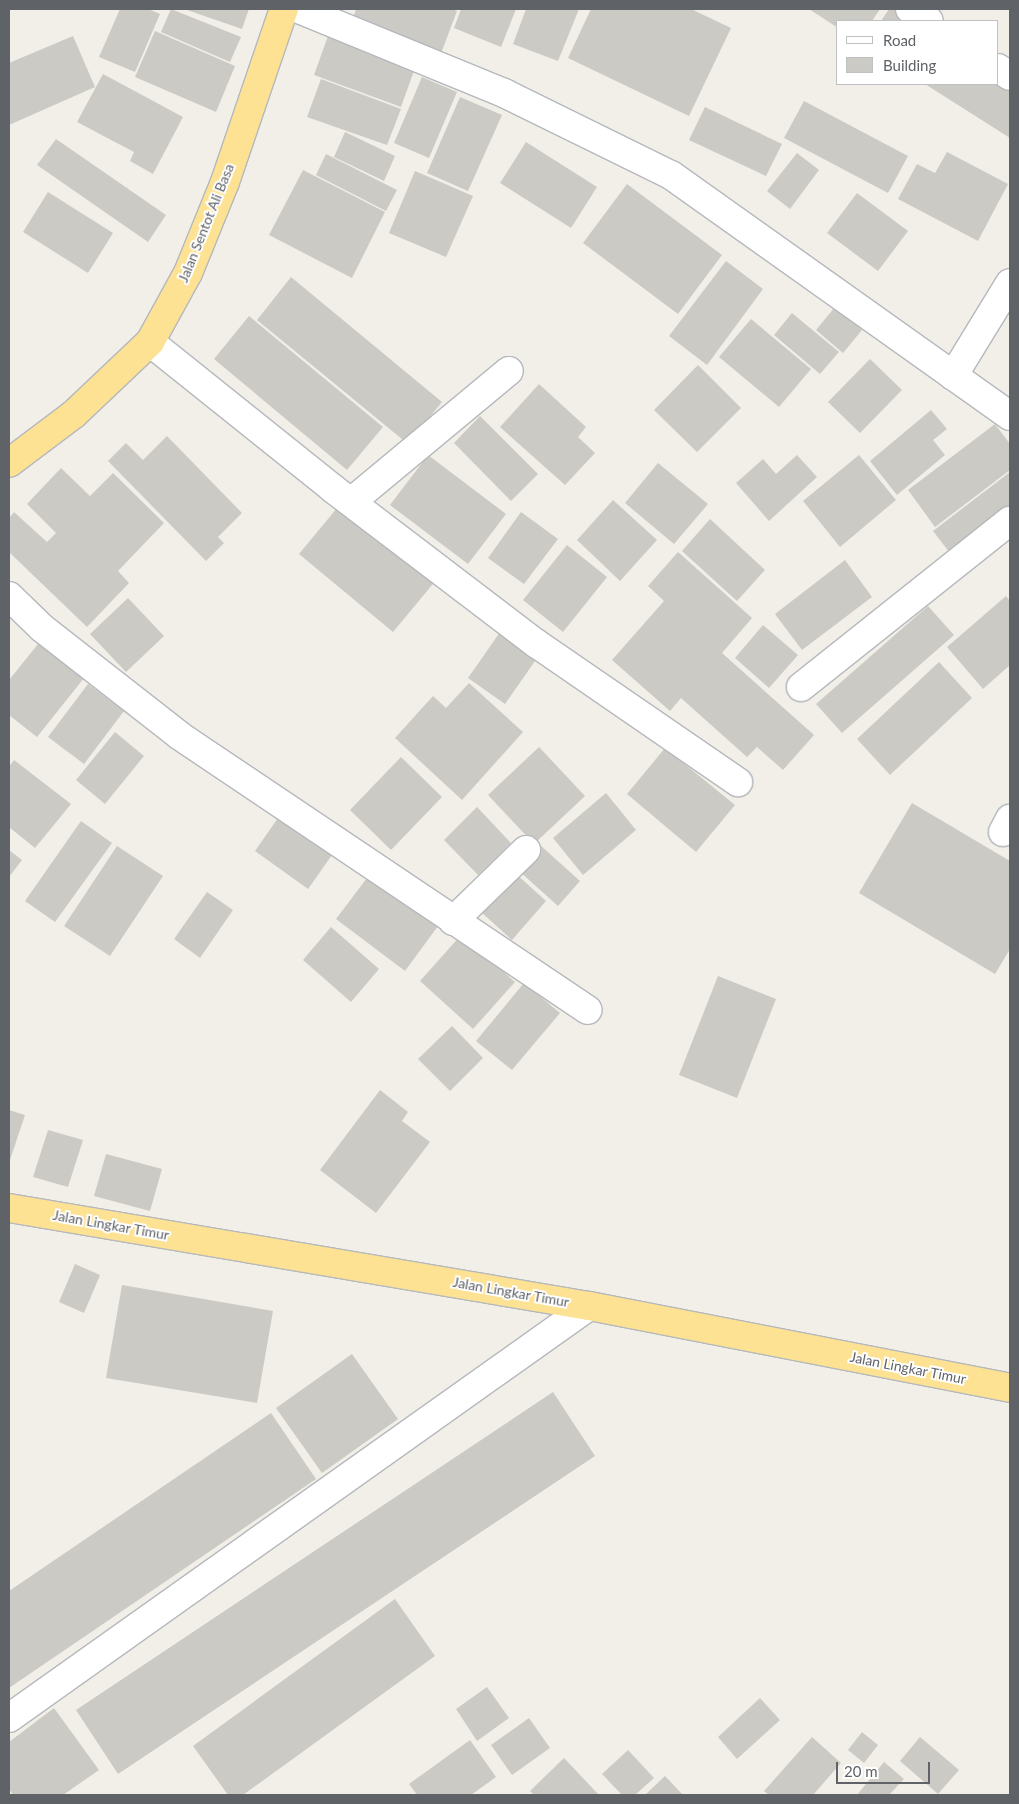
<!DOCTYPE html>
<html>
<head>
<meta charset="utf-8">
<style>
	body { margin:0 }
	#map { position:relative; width:1019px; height:1804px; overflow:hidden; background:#f1efe8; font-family:Lato,sans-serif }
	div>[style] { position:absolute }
	.building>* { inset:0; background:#cccac5 }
	.roads { filter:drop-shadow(1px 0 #b5b8bc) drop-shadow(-1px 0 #b5b8bc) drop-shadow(0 1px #b5b8bc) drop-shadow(0 -1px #b5b8bc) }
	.minor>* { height:28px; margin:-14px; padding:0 14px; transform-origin:14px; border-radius:14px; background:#fff }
	.highway>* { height:28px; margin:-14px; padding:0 14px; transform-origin:14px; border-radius:14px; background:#fde293 }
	span { translate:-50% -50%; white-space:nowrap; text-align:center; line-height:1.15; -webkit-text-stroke:4px #fff; paint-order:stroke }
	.street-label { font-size:14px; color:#5f6368 }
	.frame { position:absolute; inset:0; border:10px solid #5f6368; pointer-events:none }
	.legend { position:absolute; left:836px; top:20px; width:162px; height:65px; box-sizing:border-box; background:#fff; border:1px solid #bfc1c3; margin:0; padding:6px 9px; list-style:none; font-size:15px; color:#5f6368 }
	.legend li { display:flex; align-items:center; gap:10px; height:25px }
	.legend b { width:25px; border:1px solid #bfc1c3 }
	.scale { position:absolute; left:836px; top:1762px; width:94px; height:22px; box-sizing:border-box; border:2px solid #5f6368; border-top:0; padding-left:6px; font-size:15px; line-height:18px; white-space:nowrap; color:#5f6368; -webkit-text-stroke:4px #fff; paint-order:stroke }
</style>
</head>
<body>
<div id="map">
	<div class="building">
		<div style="clip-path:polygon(120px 9px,148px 9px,160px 14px,135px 72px,99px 57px)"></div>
		<div style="clip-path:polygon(171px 9px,241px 37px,230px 62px,161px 32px)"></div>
		<div style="clip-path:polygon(184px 9px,249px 9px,242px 29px)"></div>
		<div style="clip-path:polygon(356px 9px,451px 9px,457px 11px,440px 56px,351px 24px)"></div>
		<div style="clip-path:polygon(461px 9px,516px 9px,501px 47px,454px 28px)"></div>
		<div style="clip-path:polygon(526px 9px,579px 9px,558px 61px,513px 44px)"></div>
		<div style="clip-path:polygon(591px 9px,691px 9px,731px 28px,689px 116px,568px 58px)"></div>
		<div style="clip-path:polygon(809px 9px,880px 9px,872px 21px,838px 21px,838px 28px)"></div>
		<div style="clip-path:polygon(889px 9px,895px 9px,914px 21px,881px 21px)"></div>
		<div style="clip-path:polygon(155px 31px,235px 66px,216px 112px,135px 77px)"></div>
		<div style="clip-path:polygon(73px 36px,95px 87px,9px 125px,9px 63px)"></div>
		<div style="clip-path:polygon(328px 36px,415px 68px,401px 107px,314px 75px)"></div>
		<div style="clip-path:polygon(103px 74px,183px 117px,153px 174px,130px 161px,134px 152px,77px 122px)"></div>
		<div style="clip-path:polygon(422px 77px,457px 92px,429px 158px,394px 143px)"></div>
		<div style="clip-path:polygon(321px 79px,401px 109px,387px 145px,307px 117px)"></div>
		<div style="clip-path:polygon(1010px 83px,1010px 138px,925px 84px,998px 84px)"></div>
		<div style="clip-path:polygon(460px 97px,502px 115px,468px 191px,427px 173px)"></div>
		<div style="clip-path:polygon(804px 101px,908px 156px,888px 193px,784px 138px)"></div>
		<div style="clip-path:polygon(705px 107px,782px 144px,766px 176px,689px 140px)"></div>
		<div style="clip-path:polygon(345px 132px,395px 156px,384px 181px,334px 157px)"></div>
		<div style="clip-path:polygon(56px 139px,166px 215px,148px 242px,37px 165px)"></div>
		<div style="clip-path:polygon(526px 142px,597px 187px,571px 228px,500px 183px)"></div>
		<div style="clip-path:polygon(947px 152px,1008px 184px,978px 241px,898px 199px,917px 164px,935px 173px)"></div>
		<div style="clip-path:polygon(797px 153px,819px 170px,790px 209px,767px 191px)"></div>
		<div style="clip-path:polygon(326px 154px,397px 190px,386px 211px,316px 175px)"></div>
		<div style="clip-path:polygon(303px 170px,385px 212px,352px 278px,269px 235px)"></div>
		<div style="clip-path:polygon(415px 171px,473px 196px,446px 257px,389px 233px)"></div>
		<div style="clip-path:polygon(627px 184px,722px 255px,678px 314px,583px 243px)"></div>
		<div style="clip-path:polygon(48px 192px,113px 233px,88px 273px,23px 232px)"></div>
		<div style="clip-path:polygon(857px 193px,908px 231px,878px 271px,827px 233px)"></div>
		<div style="clip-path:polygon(726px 261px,763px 289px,707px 365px,669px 336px)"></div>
		<div style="clip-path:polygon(291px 277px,442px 402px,408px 444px,257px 320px)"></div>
		<div style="clip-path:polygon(835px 307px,862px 330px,843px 353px,816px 330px)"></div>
		<div style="clip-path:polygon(792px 313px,839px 352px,820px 374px,774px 335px)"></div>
		<div style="clip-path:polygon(249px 316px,383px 427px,347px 470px,214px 359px)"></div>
		<div style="clip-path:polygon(751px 319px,811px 369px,779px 407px,719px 357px)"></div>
		<div style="clip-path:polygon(870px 359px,902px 390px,860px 433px,828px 402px)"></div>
		<div style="clip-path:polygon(698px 365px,741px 408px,697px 452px,654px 410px)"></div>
		<div style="clip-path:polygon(539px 384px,586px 427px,578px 437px,595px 453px,565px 485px,500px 427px)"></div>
		<div style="clip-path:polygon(931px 410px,947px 429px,933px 440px,945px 455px,897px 495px,870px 461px)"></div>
		<div style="clip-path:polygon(480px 416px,538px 474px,511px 501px,454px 443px)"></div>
		<div style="clip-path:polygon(995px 424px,1010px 444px,1010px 470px,935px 527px,908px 490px)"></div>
		<div style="clip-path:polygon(167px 436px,242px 513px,218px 537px,224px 543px,206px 561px,108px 461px,126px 443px,143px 460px)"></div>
		<div style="clip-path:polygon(428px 455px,506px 514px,468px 564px,390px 505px)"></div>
		<div style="clip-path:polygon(797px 455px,817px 477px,769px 521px,736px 483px,763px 459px,776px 474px)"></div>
		<div style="clip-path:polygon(859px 455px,896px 500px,840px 547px,803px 501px)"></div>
		<div style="clip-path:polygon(658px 463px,708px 504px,674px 544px,625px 503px)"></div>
		<div style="clip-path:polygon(61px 468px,90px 496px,113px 473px,164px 523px,118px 571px,129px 583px,87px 627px,9px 552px,9px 518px,14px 512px,47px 542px,56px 533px,27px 504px)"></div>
		<div style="clip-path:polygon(1010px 472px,1010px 519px,956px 561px,933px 531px)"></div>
		<div style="clip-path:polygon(613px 500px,657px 540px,620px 581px,577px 540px)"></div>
		<div style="clip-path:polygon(342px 502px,437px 579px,393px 632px,299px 554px)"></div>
		<div style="clip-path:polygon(521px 512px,558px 539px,524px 584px,488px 558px)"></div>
		<div style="clip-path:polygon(710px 519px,765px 570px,737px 601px,682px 551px)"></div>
		<div style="clip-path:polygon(567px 545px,607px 577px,563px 632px,523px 600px)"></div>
		<div style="clip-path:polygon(678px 552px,752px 618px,722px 653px,814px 735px,783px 770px,757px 747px,747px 757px,681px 698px,670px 711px,612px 660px,664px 601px,648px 586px)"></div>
		<div style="clip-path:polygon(845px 560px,872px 597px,802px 650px,775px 614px)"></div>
		<div style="clip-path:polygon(1006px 596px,1010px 601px,1010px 665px,983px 689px,947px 647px)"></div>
		<div style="clip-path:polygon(128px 598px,164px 636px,126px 672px,90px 634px)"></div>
		<div style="clip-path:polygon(928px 606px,954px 635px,842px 733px,816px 704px)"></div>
		<div style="clip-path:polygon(505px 625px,542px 651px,505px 704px,468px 678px)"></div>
		<div style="clip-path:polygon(763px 625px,798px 655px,769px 688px,735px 658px)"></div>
		<div style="clip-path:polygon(43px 638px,88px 673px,37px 737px,9px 715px,9px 680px)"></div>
		<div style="clip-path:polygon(939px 662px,972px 698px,890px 775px,857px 739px)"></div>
		<div style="clip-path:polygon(469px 683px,523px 732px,462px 800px,395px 738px,433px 696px,446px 708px)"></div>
		<div style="clip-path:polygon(88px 684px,124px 711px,84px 764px,48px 737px)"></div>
		<div style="clip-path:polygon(115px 732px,144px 756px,105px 804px,76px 780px)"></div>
		<div style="clip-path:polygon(539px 747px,585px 796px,534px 844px,488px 795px)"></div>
		<div style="clip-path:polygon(665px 748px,735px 805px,696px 852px,627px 794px)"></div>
		<div style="clip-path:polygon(401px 757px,442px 797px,391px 850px,350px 810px)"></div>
		<div style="clip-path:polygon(14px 760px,71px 804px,35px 848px,9px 827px,9px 767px)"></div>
		<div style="clip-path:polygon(606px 793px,636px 830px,583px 875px,553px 838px)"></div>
		<div style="clip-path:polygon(912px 803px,1010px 861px,1010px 949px,995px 974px,859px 893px)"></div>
		<div style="clip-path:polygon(477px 807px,511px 843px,478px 875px,444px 840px)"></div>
		<div style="clip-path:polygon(278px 818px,332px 855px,308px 889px,255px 851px)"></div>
		<div style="clip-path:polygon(81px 821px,112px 843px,55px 922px,25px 901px)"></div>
		<div style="clip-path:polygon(540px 845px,580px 881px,558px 906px,518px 870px)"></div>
		<div style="clip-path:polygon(117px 846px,163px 876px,110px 956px,64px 926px)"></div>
		<div style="clip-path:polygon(9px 850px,22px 860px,9px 877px)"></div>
		<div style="clip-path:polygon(373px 870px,441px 922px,405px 971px,336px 919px)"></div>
		<div style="clip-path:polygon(514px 872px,546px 901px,512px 940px,480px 911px)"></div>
		<div style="clip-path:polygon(207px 892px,233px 910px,200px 958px,174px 939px)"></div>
		<div style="clip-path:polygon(331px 927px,379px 969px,351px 1002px,303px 960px)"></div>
		<div style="clip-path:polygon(462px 934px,515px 982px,473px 1029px,420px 981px)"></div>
		<div style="clip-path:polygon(718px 976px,776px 999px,737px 1098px,679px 1075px)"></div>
		<div style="clip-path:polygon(524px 983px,560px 1013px,512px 1070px,476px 1041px)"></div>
		<div style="clip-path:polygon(452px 1026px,483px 1058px,450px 1091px,418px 1059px)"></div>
		<div style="clip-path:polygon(380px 1090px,408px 1112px,402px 1121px,430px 1142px,376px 1213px,320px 1170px)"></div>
		<div style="clip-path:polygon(9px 1110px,25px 1115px,9px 1163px)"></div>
		<div style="clip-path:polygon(48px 1130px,83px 1140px,68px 1187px,33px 1177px)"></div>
		<div style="clip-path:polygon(106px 1154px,162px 1169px,150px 1211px,94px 1196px)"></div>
		<div style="clip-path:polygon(75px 1264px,100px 1275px,84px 1313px,59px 1302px)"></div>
		<div style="clip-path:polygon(122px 1285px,273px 1311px,257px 1403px,106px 1378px)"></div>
		<div style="clip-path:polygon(352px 1354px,398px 1419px,322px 1473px,276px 1408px)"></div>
		<div style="clip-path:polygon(553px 1392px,595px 1456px,118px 1774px,76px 1710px)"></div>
		<div style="clip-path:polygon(271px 1413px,316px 1479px,9px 1688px,9px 1591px)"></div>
		<div style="clip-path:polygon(395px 1599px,435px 1656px,243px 1795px,228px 1795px,193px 1746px)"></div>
		<div style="clip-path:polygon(487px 1687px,509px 1718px,477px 1741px,456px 1709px)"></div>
		<div style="clip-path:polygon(760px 1698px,780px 1720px,737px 1759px,718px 1737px)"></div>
		<div style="clip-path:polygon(54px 1708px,99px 1770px,63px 1795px,13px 1795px,9px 1789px,9px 1742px)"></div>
		<div style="clip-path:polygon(529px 1718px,550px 1748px,512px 1775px,491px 1745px)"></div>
		<div style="clip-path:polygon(862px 1732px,878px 1745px,864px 1763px,848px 1750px)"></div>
		<div style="clip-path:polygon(812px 1737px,841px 1763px,813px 1795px,769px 1795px,764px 1791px)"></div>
		<div style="clip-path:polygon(920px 1737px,959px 1770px,938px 1794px,900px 1761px)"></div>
		<div style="clip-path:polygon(470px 1740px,496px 1777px,471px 1795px,417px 1795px,409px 1784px)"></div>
		<div style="clip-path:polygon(628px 1750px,654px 1778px,635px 1795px,622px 1795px,602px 1774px)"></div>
		<div style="clip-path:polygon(564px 1758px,599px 1795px,534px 1795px,530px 1791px)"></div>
		<div style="clip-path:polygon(884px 1762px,904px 1779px,889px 1795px,857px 1795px)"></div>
		<div style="clip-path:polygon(665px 1776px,683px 1795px,645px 1795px)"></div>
	</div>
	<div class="roads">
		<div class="minor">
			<div style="left:299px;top:9px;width:222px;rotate:22.3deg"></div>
			<div style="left:504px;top:93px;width:186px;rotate:26.2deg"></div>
			<div style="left:671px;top:175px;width:416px;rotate:35.4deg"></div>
			<div style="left:910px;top:9px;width:22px;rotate:32deg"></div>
			<div style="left:998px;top:68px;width:14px;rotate:34deg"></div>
			<div style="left:150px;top:342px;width:233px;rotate:38.7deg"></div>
			<div style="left:332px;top:488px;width:258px;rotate:37.3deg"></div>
			<div style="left:537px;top:644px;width:244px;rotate:34.5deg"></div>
			<div style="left:953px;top:376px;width:109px;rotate:-58.5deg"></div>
			<div style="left:351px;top:502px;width:205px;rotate:-39.7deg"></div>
			<div style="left:9px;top:596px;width:46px;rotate:44.1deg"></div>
			<div style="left:42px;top:628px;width:175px;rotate:38deg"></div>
			<div style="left:180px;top:736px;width:491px;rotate:33.9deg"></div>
			<div style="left:801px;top:687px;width:267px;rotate:-38.5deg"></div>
			<div style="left:1003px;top:832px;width:15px;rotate:-62deg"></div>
			<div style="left:453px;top:921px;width:102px;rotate:-44.2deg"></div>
			<div style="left:9px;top:1718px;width:711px;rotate:-35.39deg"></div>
		</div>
		<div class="highway">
			<div style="left:9px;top:463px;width:81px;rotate:-37deg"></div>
			<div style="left:74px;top:414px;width:105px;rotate:-43.5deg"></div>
			<div style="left:150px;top:342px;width:79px;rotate:-61.2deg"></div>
			<div style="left:188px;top:273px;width:98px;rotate:-67.9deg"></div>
			<div style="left:225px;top:182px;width:183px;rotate:-71.2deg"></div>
			<div style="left:9px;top:1208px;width:588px;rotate:9.59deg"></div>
			<div style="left:589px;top:1306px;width:429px;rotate:11deg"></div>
		</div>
	</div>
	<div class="street-label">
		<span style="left:206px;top:223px;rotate:-68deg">Jalan Sentot Ali Basa</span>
		<span style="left:111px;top:1225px;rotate:10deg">Jalan Lingkar Timur</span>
		<span style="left:511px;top:1292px;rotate:10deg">Jalan Lingkar Timur</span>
		<span style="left:908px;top:1368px;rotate:11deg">Jalan Lingkar Timur</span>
	</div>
	<div class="frame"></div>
	<ul class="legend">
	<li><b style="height:6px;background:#fff"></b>Road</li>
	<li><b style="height:14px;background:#cccac5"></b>Building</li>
	</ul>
	<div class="scale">20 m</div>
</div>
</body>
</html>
